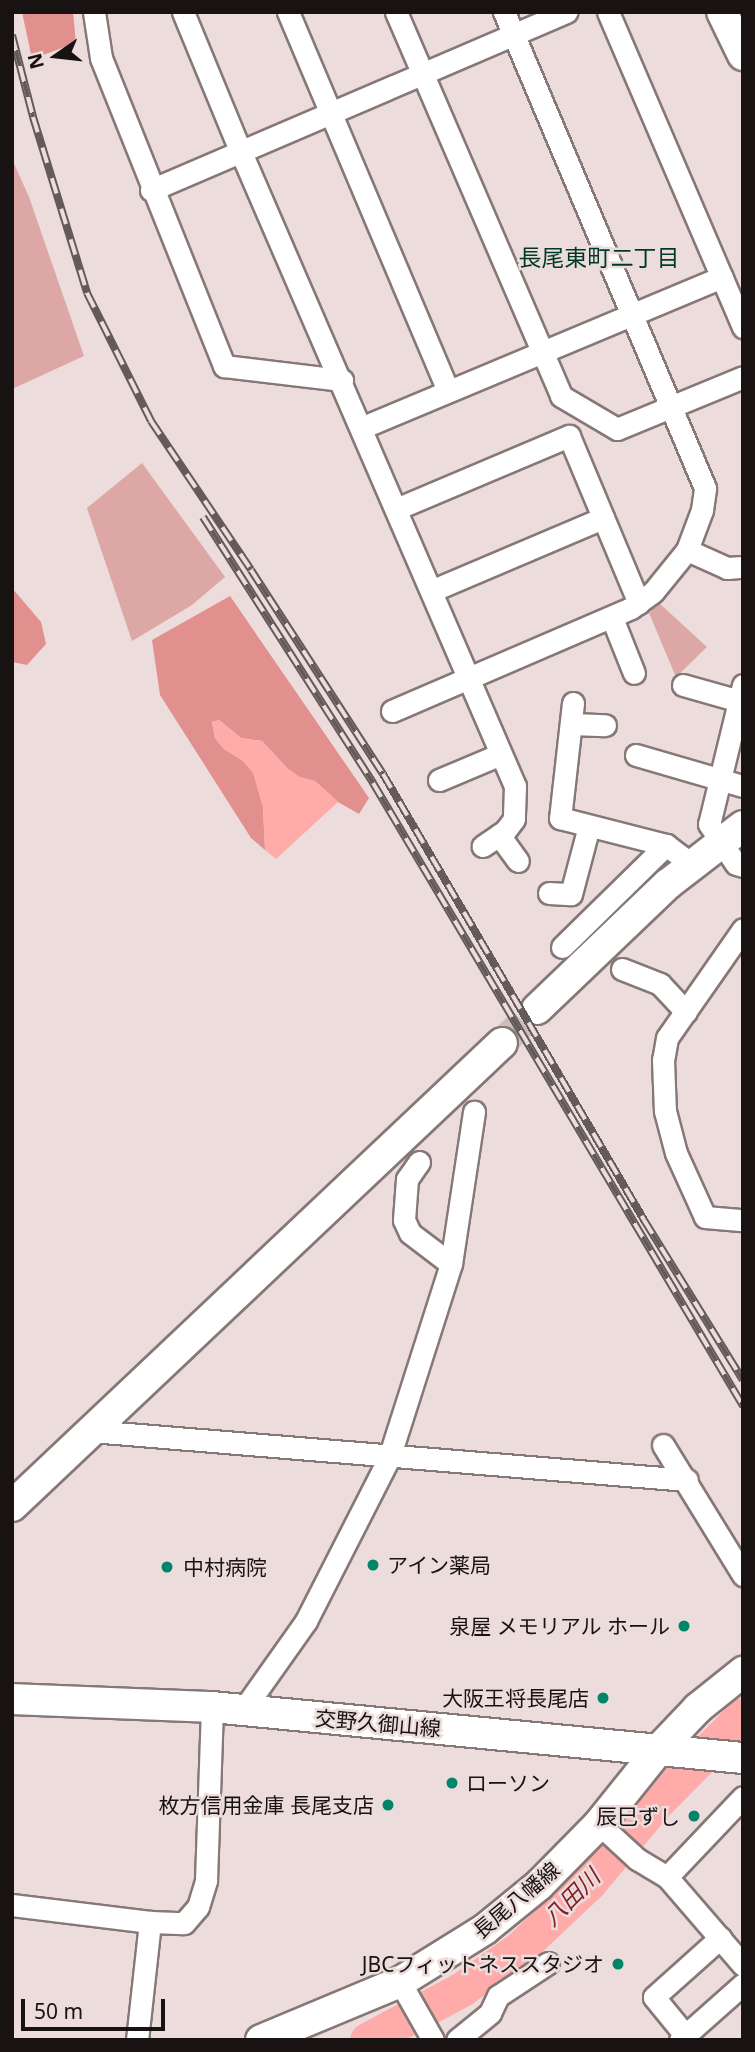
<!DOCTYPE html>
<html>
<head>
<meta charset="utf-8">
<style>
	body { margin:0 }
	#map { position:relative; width:755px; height:2052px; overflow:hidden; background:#ecdcdb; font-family:"Noto Sans","Noto Sans JP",sans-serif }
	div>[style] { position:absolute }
	.green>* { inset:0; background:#dda7a5 }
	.forest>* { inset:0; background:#e1908e }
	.water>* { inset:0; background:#feaba9 }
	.river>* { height:35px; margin:-17.5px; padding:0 17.5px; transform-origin:17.5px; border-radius:17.5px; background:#feaba9 }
	.secondary-tunnel>* { height:30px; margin-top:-15px; transform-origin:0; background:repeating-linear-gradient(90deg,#ccbebd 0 30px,transparent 0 45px) }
	.roads { filter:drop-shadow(2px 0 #867877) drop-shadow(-2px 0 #867877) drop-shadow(0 2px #867877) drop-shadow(0 -2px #867877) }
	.street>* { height:21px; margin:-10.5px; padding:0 10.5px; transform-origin:10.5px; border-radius:10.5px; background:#fff }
	.secondary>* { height:30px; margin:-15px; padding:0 15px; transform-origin:15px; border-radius:15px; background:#fff }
	.rail>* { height:8px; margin-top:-4px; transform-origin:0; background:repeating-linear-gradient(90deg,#ecdcdb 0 16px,#635a59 0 32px); box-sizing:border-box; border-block:2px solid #635a59 }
	.dots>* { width:19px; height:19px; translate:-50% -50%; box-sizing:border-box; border:4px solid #ecdcdb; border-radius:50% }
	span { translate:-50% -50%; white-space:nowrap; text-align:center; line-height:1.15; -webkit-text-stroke:5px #ecdcdb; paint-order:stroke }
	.poi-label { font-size:21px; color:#181212 }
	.left { translate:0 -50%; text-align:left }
	.right { translate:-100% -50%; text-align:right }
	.street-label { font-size:21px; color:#181212 }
	.neighbourhood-label { font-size:23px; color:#00392b }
	.water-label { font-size:23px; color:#802128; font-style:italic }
	.frame { position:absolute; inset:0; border:14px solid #181212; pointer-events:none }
	.north { position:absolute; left:21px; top:21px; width:70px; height:70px; -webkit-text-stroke:5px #ecdcdb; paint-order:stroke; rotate:256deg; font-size:19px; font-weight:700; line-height:28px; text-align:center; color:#181212 }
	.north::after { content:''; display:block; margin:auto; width:24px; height:32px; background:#181212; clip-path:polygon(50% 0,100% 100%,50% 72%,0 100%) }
	.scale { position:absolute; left:21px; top:1999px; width:144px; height:32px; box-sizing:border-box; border:4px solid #181212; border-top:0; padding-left:9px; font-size:21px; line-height:24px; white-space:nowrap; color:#181212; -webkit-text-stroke:5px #ecdcdb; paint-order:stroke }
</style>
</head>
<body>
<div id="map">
	<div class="green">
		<div style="clip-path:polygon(12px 159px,29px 197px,84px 356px,12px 389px)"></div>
		<div style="clip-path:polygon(142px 463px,225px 577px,192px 605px,132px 641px,87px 508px)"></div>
		<div style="clip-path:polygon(659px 603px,707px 647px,676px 677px,649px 613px)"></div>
	</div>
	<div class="forest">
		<div style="clip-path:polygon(22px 12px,73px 12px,76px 43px,32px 59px)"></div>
		<div style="clip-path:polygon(12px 588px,41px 622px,46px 644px,27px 665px,12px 662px)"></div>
		<div style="clip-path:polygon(230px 596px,369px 798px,359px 814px,338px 802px,315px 781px,299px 777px,287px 768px,262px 741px,241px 738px,219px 720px,212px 722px,215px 738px,224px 749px,243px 761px,253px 772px,263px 807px,265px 850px,251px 838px,160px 695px,152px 640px)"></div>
	</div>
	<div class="water">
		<div style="clip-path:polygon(219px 720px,241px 738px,262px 741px,287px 768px,299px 777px,315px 781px,338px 802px,276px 859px,265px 850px,263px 807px,253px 773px,243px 761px,224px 749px,215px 738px,212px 722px)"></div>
	</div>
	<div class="river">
		<div style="left:367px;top:2040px;width:108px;rotate:-28.2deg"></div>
		<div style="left:462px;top:1989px;width:70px;rotate:-35.1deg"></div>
		<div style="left:519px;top:1949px;width:95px;rotate:-43.3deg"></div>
		<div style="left:588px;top:1884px;width:104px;rotate:-50.1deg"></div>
		<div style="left:655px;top:1804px;width:125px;rotate:-45.3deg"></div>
	</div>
	<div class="secondary-tunnel">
		<div style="left:502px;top:1043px;width:49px;rotate:-44.2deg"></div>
	</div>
	<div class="roads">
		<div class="street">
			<div style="left:94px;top:12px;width:47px;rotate:81.3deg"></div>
			<div style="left:101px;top:58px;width:332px;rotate:68.2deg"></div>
			<div style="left:224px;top:366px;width:119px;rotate:6.8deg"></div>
			<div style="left:183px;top:12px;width:149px;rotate:67.6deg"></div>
			<div style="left:240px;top:150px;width:693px;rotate:66.62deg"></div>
			<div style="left:515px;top:786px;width:33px;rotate:92deg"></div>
			<div style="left:514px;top:819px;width:15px;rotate:127deg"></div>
			<div style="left:505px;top:831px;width:27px;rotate:146deg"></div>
			<div style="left:288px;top:12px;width:410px;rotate:67.1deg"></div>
			<div style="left:396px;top:12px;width:418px;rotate:66.7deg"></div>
			<div style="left:561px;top:396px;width:65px;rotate:30.5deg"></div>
			<div style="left:617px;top:429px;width:136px;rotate:-22.4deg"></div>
			<div style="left:608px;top:12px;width:343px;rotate:66.8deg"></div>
			<div style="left:151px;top:190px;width:452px;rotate:-23.2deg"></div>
			<div style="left:361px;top:428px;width:391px;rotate:-22.7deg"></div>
			<div style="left:396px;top:509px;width:188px;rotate:-22.9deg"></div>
			<div style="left:569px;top:436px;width:181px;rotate:67.3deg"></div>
			<div style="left:687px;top:550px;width:44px;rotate:24.2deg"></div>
			<div style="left:727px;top:568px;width:16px;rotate:-4deg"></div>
			<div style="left:431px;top:591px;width:187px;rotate:-23deg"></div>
			<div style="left:612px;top:618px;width:59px;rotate:68.2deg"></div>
			<div style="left:683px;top:685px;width:62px;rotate:15.8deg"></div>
			<div style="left:743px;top:685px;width:143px;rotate:103.7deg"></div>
			<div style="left:709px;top:824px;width:48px;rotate:56deg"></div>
			<div style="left:736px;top:864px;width:7px;rotate:16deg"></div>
			<div style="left:573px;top:703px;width:116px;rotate:96.4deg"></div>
			<div style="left:560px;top:818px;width:109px;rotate:14.3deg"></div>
			<div style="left:666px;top:845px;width:31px;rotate:37deg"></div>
			<div style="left:392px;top:711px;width:260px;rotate:-23.3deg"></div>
			<div style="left:631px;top:608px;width:27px;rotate:-36deg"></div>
			<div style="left:653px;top:592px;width:54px;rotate:-51deg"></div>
			<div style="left:687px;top:550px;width:43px;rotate:-69.4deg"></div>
			<div style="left:702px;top:510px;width:22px;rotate:-82deg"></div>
			<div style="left:705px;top:488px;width:517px;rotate:-112.89deg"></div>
			<div style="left:571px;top:724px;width:34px;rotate:2deg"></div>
			<div style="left:636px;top:755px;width:111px;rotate:16.2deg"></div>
			<div style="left:439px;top:780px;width:67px;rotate:-22.8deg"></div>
			<div style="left:499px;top:835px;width:32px;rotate:54deg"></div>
			<div style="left:549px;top:893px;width:22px;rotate:3deg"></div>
			<div style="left:571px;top:894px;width:70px;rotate:-75.2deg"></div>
			<div style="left:743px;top:929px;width:133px;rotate:124.9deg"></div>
			<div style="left:667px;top:1038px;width:22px;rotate:100deg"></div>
			<div style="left:663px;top:1060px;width:51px;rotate:87.8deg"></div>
			<div style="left:665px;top:1111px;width:43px;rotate:75.3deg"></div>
			<div style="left:676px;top:1153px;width:70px;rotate:65.6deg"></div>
			<div style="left:705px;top:1217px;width:38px;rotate:5deg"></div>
			<div style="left:562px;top:947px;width:146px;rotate:-44.4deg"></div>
			<div style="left:622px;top:969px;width:41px;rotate:21.5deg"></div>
			<div style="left:660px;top:984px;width:38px;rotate:47deg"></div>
			<div style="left:419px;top:1162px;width:21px;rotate:125deg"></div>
			<div style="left:407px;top:1179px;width:41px;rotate:94.2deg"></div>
			<div style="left:404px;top:1220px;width:14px;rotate:65deg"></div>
			<div style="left:410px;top:1233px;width:51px;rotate:37.1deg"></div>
			<div style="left:91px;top:1431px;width:598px;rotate:4.7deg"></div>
			<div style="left:663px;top:1445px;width:153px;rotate:58.4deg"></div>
			<div style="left:243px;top:1710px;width:109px;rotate:-54.7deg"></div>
			<div style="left:306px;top:1621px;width:183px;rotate:-63deg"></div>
			<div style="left:389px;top:1458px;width:204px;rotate:-72.3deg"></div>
			<div style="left:451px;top:1264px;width:154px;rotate:-81.4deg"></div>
			<div style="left:599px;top:1824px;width:52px;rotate:42.6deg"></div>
			<div style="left:637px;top:1859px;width:35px;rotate:31deg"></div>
			<div style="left:667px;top:1877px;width:116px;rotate:49.2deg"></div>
			<div style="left:667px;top:1877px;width:110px;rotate:-46.5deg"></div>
			<div style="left:12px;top:1905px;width:139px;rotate:7deg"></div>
			<div style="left:400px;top:1982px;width:67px;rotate:60.4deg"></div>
			<div style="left:685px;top:2035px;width:49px;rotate:-129.2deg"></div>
			<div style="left:654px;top:1997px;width:89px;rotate:-41.8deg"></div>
			<div style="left:137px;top:2040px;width:119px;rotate:-83.7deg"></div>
			<div style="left:150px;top:1922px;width:34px;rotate:2deg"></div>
			<div style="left:184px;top:1923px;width:21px;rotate:-49deg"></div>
			<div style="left:198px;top:1907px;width:28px;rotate:-73deg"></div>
			<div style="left:206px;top:1880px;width:173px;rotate:-88deg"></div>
			<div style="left:457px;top:2040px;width:43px;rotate:-39.3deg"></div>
			<div style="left:490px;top:2013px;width:19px;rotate:-65deg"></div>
			<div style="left:498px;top:1996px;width:60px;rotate:-33.4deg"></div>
			<div style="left:680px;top:2040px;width:84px;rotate:-41.6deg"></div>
		</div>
		<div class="secondary">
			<div style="left:722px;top:12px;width:48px;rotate:64deg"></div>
			<div style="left:537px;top:1009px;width:181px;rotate:-43.7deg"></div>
			<div style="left:668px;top:884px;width:95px;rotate:-37.7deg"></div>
			<div style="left:12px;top:1506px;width:674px;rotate:-43.38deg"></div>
			<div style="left:12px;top:1699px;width:200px;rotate:2.3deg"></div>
			<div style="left:212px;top:1707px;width:533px;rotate:5.49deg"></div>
			<div style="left:261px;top:2040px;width:151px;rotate:-22.6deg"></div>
			<div style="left:400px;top:1982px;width:100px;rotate:-31.9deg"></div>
			<div style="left:485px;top:1929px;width:70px;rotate:-39.2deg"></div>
			<div style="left:539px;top:1885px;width:86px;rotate:-45.5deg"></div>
			<div style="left:599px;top:1824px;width:96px;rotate:-51.3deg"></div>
			<div style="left:659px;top:1749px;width:57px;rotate:-46.4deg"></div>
			<div style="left:698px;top:1708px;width:58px;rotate:-38.7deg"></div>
		</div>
	</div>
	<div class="rail">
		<div style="left:12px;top:35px;width:85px;rotate:75.6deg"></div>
		<div style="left:33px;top:117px;width:184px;rotate:72.9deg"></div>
		<div style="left:87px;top:293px;width:143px;rotate:63.4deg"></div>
		<div style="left:151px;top:421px;width:179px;rotate:56.1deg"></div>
		<div style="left:251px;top:570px;width:243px;rotate:57.1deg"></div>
		<div style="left:383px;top:774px;width:517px;rotate:59.66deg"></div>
		<div style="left:644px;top:1220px;width:188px;rotate:58.3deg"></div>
		<div style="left:203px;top:517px;width:316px;rotate:57.4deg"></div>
		<div style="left:373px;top:783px;width:725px;rotate:59.29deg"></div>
	</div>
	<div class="dots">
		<div style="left:373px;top:1565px;background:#008569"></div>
		<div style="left:167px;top:1567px;background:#008569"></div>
		<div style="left:684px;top:1626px;background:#008569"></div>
		<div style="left:603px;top:1698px;background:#008569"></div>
		<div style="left:452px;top:1783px;background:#008569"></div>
		<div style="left:388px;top:1805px;background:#008569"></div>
		<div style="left:694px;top:1816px;background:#008569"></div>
		<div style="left:618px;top:1964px;background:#008569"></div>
	</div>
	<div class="poi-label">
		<span class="left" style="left:387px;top:1565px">アイン薬局</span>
		<span class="left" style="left:183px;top:1567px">中村病院</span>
		<span class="right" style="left:670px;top:1626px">泉屋 メモリアル ホール</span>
		<span class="right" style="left:589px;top:1698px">大阪王将長尾店</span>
		<span class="left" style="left:466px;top:1783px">ローソン</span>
		<span class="right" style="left:374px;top:1805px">枚方信用金庫 長尾支店</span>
		<span class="right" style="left:680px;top:1816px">辰巳ずし</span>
		<span class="right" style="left:604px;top:1964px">JBCフィットネススタジオ</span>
	</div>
	<div class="street-label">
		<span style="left:378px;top:1723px;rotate:5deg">交野久御山線</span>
		<span style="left:516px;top:1900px;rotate:-40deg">長尾八幡線</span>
	</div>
	<div class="neighbourhood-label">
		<span style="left:599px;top:257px">長尾東町二丁目</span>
	</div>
	<div class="water-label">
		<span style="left:571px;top:1897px;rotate:-45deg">八田川</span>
	</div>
	<div class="frame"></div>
	<div class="north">N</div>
	<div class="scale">50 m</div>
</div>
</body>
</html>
